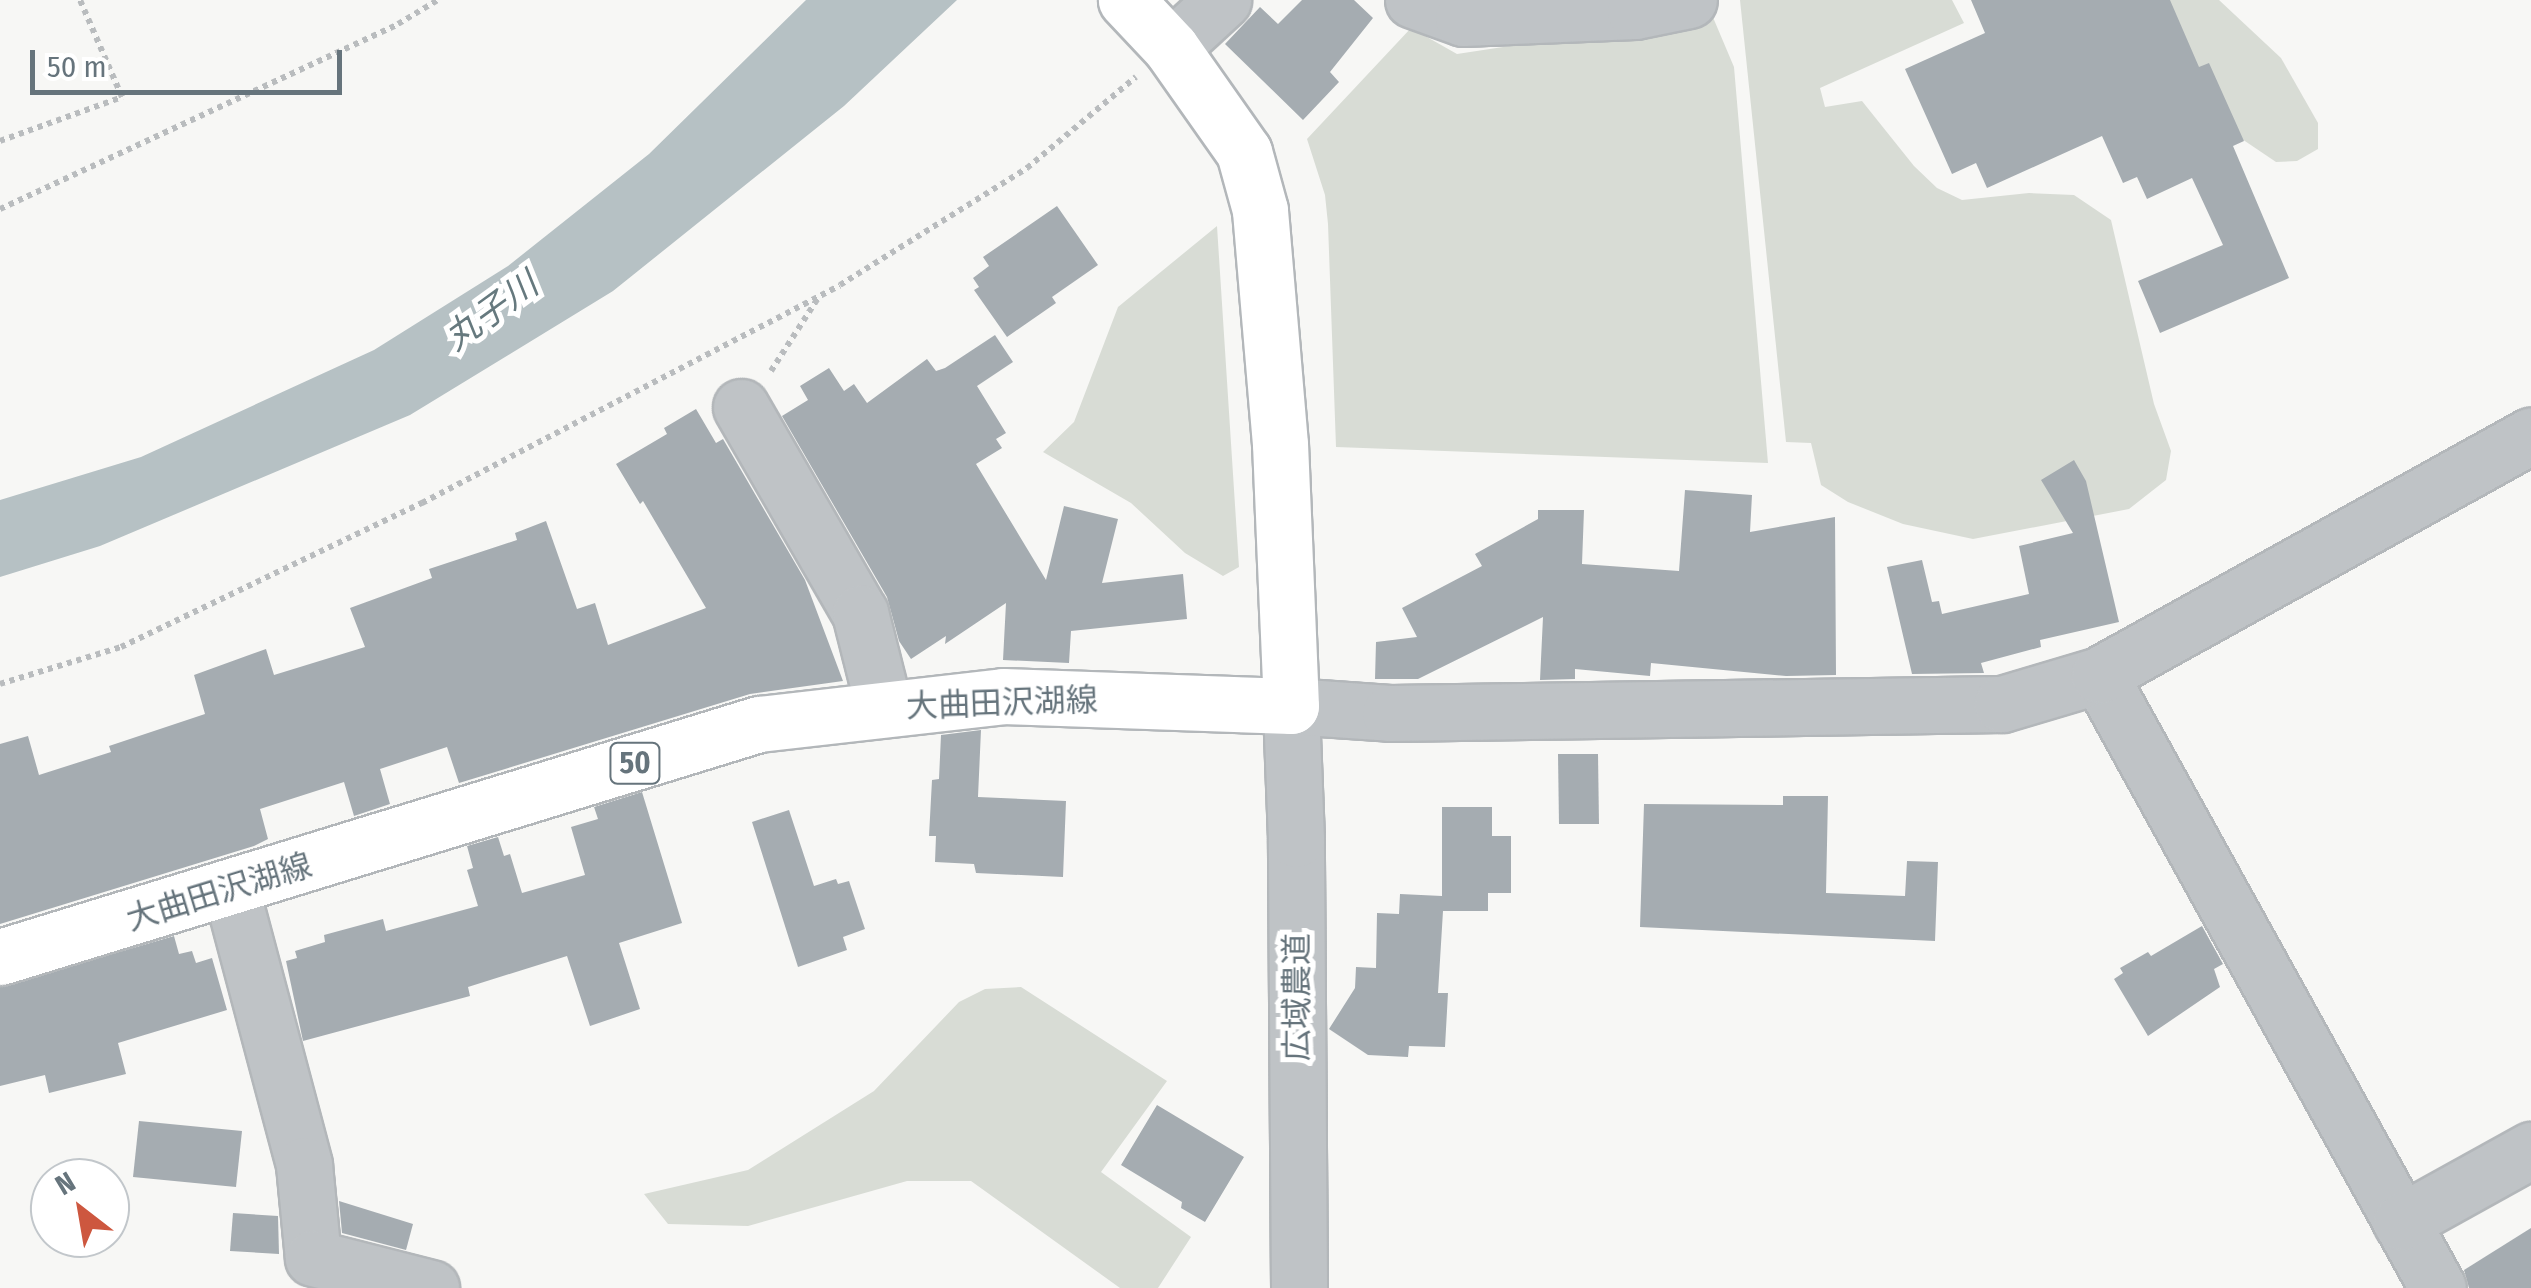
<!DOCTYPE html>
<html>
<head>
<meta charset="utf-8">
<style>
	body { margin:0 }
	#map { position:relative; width:2531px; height:1288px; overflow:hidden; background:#f7f7f5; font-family:"Fira Sans Condensed","Noto Sans JP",sans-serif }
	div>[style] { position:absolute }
	.green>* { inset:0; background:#d8dcd5 }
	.water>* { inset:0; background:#b6c1c4 }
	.building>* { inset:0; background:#a5acb1 }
	.path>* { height:6px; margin-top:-3px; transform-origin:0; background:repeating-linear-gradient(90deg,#b9bcbe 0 5px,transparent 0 10px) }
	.roads { filter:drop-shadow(2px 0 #b3b7ba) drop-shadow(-2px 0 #b3b7ba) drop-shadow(0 2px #b3b7ba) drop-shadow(0 -2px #b3b7ba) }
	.minor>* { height:55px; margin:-27.5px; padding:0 27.5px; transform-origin:27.5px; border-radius:27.5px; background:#bfc3c6 }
	.major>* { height:55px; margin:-27.5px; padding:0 27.5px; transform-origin:27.5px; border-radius:27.5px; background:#fff }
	span { translate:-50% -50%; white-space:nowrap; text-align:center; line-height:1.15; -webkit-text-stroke:10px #fff; paint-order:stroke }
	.shield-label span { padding:2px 8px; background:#fff; border:2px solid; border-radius:8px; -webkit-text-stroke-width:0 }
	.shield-label { font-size:30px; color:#66747c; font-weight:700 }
	.street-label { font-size:32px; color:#66747c }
	.water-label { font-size:35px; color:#66797e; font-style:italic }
	.north { position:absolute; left:30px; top:1158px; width:100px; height:100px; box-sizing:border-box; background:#fff; border:2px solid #c2c7cb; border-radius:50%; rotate:329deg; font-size:28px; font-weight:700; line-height:40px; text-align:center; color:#66747c }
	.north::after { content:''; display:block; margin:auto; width:35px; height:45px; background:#cd573f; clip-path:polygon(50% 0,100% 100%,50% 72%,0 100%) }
	.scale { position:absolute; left:30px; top:50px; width:312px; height:45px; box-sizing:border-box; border:5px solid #66747c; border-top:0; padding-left:12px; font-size:30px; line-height:35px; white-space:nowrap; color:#66747c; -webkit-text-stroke:8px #fff; paint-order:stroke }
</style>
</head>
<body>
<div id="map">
	<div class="green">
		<div style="clip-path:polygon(1740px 0,1952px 0,1964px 23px,1820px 88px,1825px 107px,1862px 101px,1914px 166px,1937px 188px,1962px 200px,2029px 193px,2074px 195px,2111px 220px,2154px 404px,2171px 451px,2166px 480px,2129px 509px,1973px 539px,1903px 524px,1848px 502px,1821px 485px,1811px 443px,1786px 442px)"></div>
		<div style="clip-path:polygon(2090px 0,2219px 0,2281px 58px,2318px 123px,2318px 149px,2297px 161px,2276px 162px,2196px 108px)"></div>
		<div style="clip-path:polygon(1712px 15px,1734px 67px,1768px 463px,1336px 447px,1328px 224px,1325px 195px,1307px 139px,1411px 28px,1457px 54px)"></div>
		<div style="clip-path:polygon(1217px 226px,1239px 567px,1223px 576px,1185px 553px,1131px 503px,1043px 452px,1074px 422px,1118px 307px)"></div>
		<div style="clip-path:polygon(1021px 987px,1167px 1081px,1101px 1172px,1191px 1237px,1158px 1288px,1120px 1288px,971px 1181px,907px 1181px,748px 1226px,668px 1224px,644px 1194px,748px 1170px,874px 1091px,959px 1002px,985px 989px)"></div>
	</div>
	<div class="water">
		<div style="clip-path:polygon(806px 0,957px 0,844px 106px,613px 291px,410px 415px,100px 546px,0 577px,0 500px,141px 457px,374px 350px,508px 266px,649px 154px)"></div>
	</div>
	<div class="building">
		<div style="clip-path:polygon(1302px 0,1354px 0,1373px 18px,1330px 72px,1339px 82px,1303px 120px,1225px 44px,1260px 7px,1278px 24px)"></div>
		<div style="clip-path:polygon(1971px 0,2170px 0,2199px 67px,2209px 63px,2244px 141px,2233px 146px,2289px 278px,2160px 333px,2138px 281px,2223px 245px,2192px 178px,2147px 199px,2137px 177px,2123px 183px,2102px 136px,1987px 188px,1976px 163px,1952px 174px,1905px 69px,1985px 33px)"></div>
		<div style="clip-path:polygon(1057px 206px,1098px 265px,1052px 297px,1056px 303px,1007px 337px,974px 290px,979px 287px,973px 278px,989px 266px,983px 257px)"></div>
		<div style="clip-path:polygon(995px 335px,1013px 362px,977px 386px,1006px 433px,996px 439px,1002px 448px,976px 464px,1046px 580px,1064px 506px,1118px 519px,1102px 583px,1183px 574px,1187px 619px,1071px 631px,1069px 663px,1003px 660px,1006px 603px,945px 644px,946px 636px,911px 659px,899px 641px,887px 597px,782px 416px,808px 400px,800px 386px,829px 368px,844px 391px,854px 384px,867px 403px,927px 359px,936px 371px,945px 368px)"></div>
		<div style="clip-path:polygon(696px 409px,716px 443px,723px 439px,805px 580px,843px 681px,750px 694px,459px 783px,447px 747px,380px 769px,390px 804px,354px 816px,344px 782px,260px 809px,268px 839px,254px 846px,0 924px,0 744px,28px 736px,39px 775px,111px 752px,109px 746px,205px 714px,194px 675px,266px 649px,274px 675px,365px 647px,350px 608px,432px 578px,429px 569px,517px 540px,515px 533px,546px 521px,577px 609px,595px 603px,608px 645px,706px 608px,643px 501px,640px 504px,616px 464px,667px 434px,664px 428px)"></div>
		<div style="clip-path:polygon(2074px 460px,2086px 481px,2119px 622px,2040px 640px,2041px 647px,1981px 663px,1984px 673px,1912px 674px,1887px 567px,1922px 560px,1932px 602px,1939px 601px,1942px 614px,2029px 594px,2019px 546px,2073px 533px,2041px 480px)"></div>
		<div style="clip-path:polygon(1685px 490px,1752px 495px,1750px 532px,1835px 517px,1836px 675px,1786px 676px,1651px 663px,1650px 676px,1575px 669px,1575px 679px,1540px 680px,1543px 617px,1418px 679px,1375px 679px,1376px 642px,1417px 637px,1402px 608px,1482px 566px,1475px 554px,1538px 519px,1538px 510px,1584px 510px,1582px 564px,1679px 571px)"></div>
		<div style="clip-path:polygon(981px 730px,978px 797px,1066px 801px,1063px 877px,976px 873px,974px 864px,935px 862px,936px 836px,929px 836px,932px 780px,939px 779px,941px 735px)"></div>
		<div style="clip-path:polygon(1558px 754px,1598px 754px,1599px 824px,1559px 824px)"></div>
		<div style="clip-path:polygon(642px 792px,682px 923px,619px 943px,640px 1009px,590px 1026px,567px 956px,468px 987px,470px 996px,303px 1041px,286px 961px,297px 958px,295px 951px,325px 942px,324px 935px,383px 919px,386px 931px,478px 906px,467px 870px,473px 868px,467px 846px,498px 837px,504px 856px,510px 854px,522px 893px,585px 875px,571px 827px,598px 819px,594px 807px)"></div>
		<div style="clip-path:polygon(1783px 796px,1828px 796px,1826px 893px,1905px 896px,1907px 861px,1938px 862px,1935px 941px,1640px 927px,1644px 804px,1783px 805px)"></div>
		<div style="clip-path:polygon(1442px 807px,1492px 807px,1492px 836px,1511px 836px,1511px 893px,1488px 893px,1488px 911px,1443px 911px,1438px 993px,1448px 993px,1445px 1047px,1409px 1046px,1408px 1057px,1368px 1055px,1329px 1029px,1355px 988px,1356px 967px,1376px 968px,1377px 913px,1399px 914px,1400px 894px,1442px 896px)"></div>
		<div style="clip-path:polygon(789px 810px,814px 886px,836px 879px,838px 884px,849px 881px,865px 929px,843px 937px,847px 950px,798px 967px,752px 822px)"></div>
		<div style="clip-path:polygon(2202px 926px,2223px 964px,2214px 969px,2220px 987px,2148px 1036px,2114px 979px,2123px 973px,2120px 968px,2148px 952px,2151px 956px)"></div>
		<div style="clip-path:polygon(174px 936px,179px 954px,192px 951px,196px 963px,212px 958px,227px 1010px,118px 1043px,126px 1074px,49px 1093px,45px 1075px,0 1086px,0 987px)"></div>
		<div style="clip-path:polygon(1157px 1105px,1244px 1157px,1205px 1222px,1181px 1208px,1182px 1202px,1121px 1165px)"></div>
		<div style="clip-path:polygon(139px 1121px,242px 1131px,236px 1187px,133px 1177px)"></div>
		<div style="clip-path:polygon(339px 1201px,413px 1224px,406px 1250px,342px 1233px)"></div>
		<div style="clip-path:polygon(233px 1213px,278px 1216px,279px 1254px,230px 1251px)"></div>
		<div style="clip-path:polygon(2531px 1228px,2531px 1288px,2469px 1288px,2464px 1270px)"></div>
	</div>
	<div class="path">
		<div style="left:0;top:141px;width:130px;rotate:-19.8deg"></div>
		<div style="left:122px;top:97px;width:106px;rotate:-113.4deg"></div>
		<div style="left:0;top:209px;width:439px;rotate:-24.9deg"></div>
		<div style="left:398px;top:24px;width:47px;rotate:-31deg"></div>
		<div style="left:771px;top:371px;width:87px;rotate:-57.2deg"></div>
		<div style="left:0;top:684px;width:127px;rotate:-17deg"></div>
		<div style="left:121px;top:647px;width:334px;rotate:-25.6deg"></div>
		<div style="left:422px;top:503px;width:471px;rotate:-27.5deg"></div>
		<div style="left:840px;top:285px;width:221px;rotate:-32deg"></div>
		<div style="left:1027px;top:168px;width:142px;rotate:-39.9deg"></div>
	</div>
	<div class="roads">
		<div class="minor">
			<div style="left:1413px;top:0;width:53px;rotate:19.8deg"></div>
			<div style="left:1463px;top:18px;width:172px;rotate:-2.3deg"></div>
			<div style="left:1635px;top:11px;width:55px;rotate:-11.5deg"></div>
			<div style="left:1171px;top:48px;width:71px;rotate:-42.7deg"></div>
			<div style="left:741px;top:407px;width:238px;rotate:60deg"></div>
			<div style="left:860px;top:613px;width:98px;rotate:75.8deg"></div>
			<div style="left:2099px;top:675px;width:700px;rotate:61.06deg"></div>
			<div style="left:231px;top:890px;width:285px;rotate:75.1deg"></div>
			<div style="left:304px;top:1165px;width:93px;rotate:84.5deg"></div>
			<div style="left:313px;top:1258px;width:122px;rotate:14.3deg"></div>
			<div style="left:2401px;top:1222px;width:149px;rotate:-29deg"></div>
			<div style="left:1299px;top:1288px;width:449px;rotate:-90.4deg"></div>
			<div style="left:1296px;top:839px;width:133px;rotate:-92.2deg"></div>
			<div style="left:1291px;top:706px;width:99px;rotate:4deg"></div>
			<div style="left:1390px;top:713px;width:612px;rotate:-0.84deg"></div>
			<div style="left:2002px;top:704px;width:101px;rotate:-16.6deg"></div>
			<div style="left:2099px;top:675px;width:494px;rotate:-29deg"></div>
		</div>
		<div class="major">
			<div style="left:0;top:957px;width:794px;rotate:-17.07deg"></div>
			<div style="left:759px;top:724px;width:246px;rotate:-6.5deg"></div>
			<div style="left:1003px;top:696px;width:288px;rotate:2deg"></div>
			<div style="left:1291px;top:706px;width:262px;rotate:-92.4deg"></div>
			<div style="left:1280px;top:444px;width:235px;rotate:-94.9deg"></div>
			<div style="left:1260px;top:210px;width:60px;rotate:-105.4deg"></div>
			<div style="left:1244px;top:152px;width:127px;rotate:-125.1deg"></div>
			<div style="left:1171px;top:48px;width:66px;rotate:-133.2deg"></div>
		</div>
	</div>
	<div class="shield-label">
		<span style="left:635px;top:763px">50</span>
	</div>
	<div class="street-label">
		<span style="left:1002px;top:703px;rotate:-2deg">大曲田沢湖線</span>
		<span style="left:219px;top:892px;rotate:-17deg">大曲田沢湖線</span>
		<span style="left:1297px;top:997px;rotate:-90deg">広域農道</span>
	</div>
	<div class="water-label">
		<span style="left:491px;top:311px;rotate:-36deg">丸子川</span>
	</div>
	<div class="north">N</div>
	<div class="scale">50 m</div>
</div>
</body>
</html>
